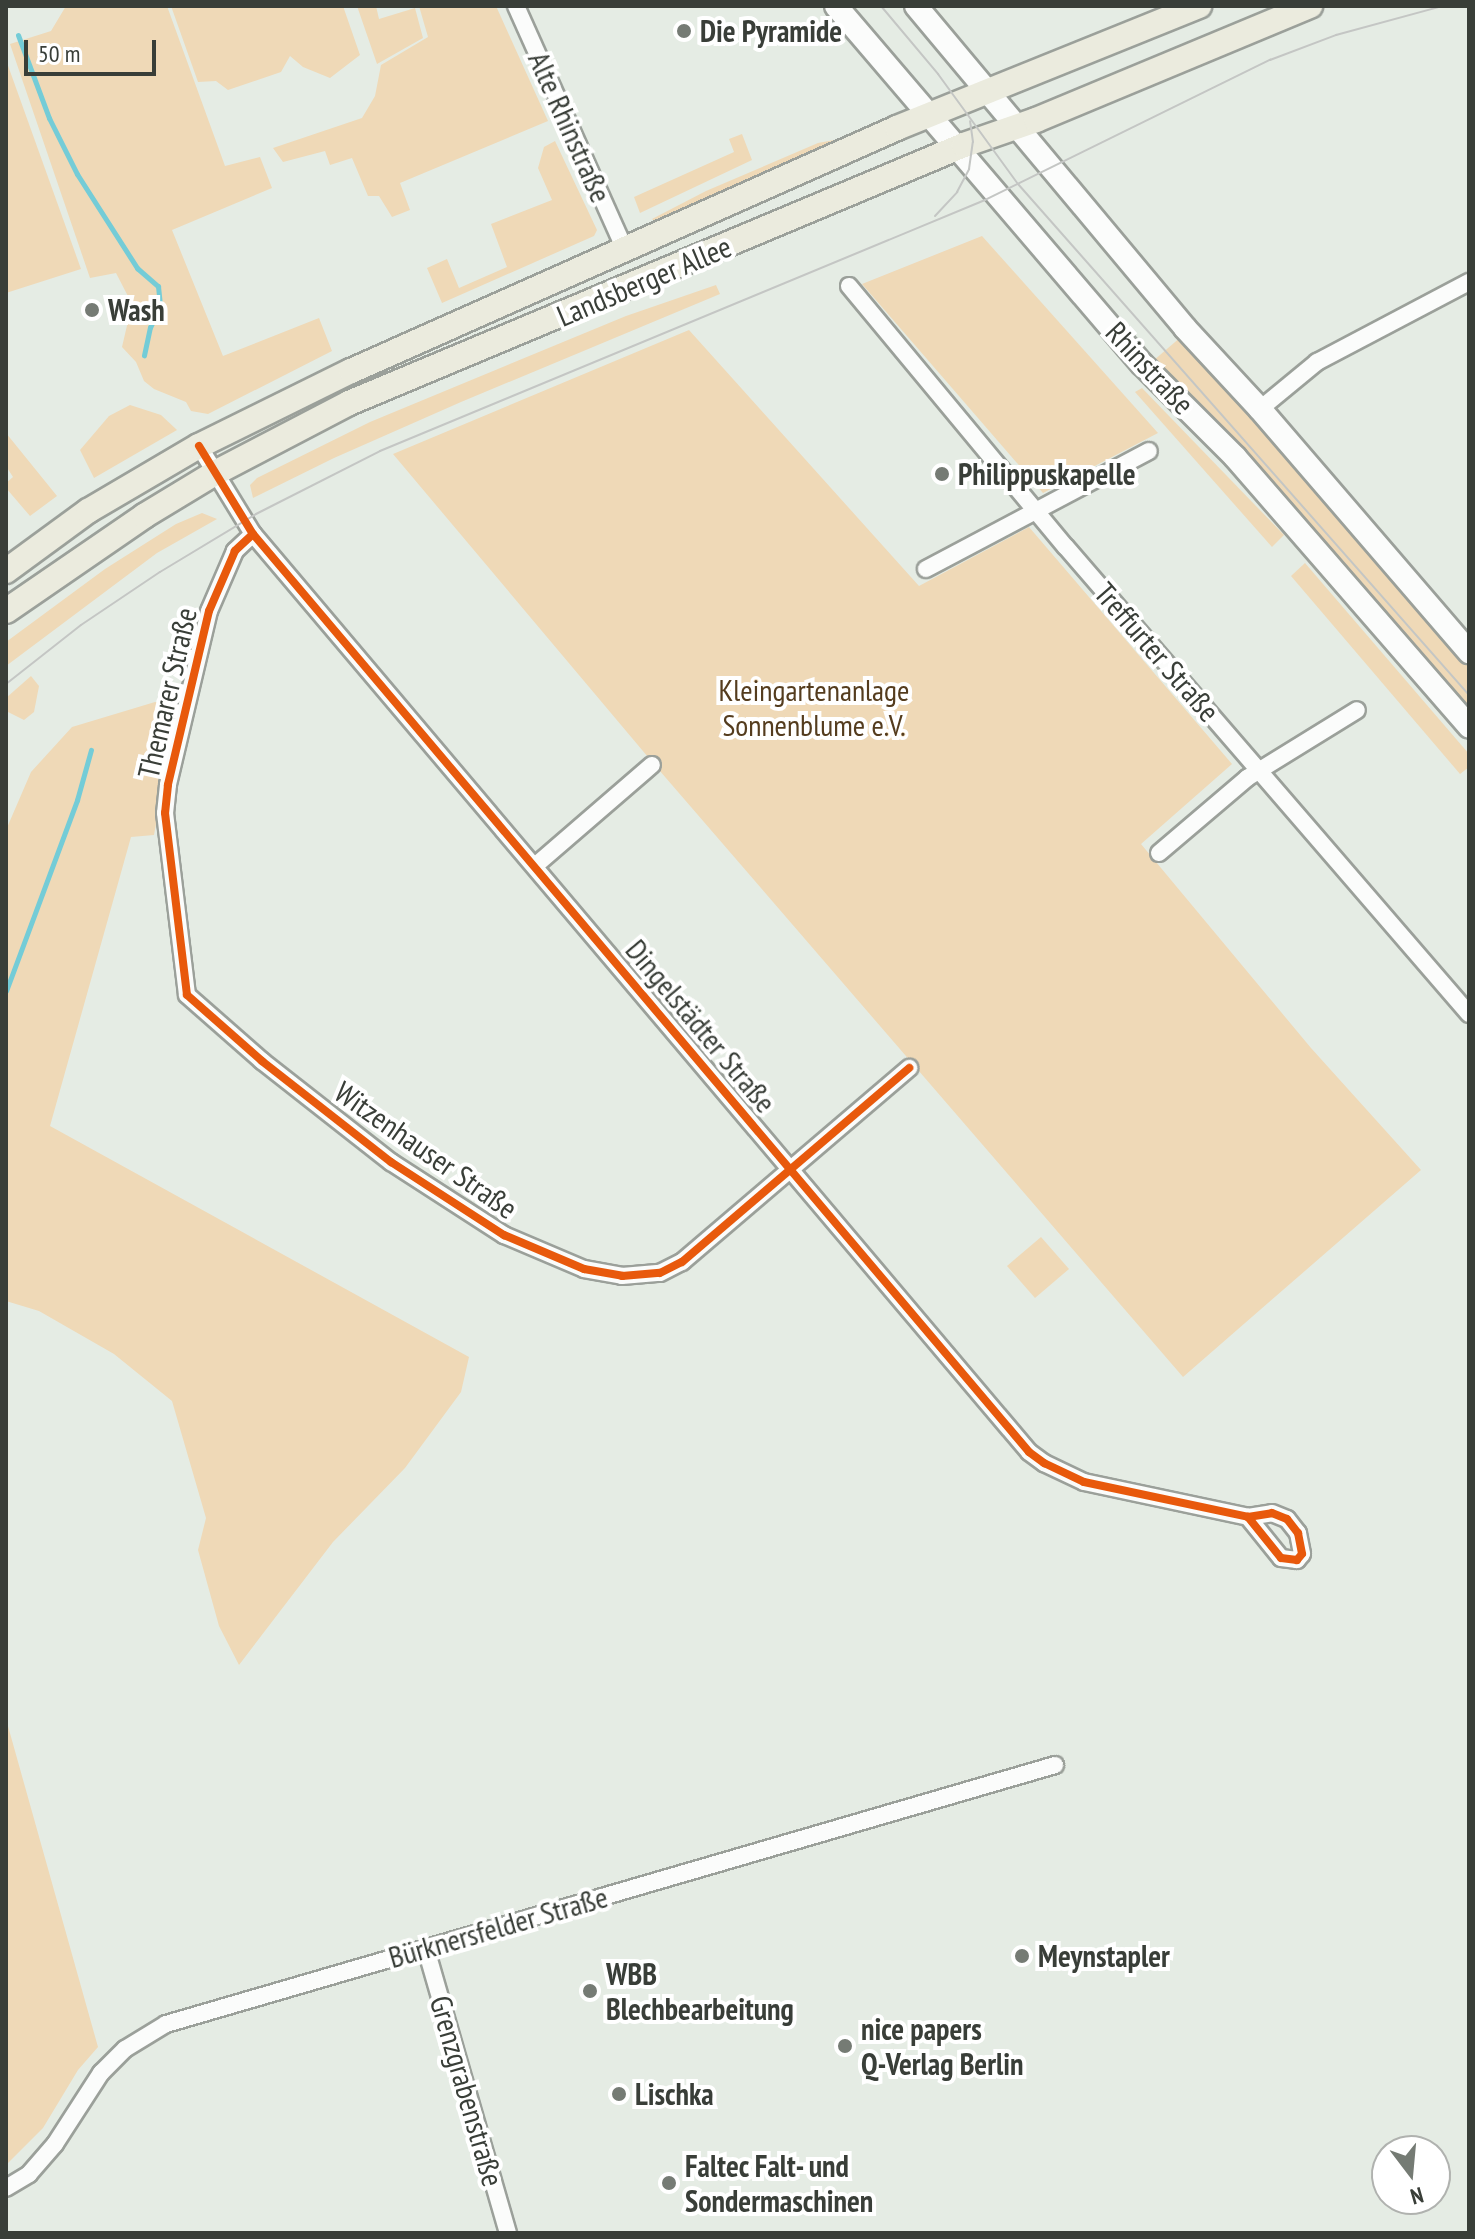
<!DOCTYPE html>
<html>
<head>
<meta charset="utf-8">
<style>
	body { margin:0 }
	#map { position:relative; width:1475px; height:2239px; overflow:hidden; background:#e5ece4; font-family:"PT Sans Narrow",sans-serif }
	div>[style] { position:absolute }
	.green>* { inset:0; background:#efd9b7 }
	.stream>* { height:5px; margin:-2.5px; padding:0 2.5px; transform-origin:2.5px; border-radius:2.5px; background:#74ccd7 }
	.roads { filter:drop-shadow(2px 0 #9ba09a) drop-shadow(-2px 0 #9ba09a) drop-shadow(0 2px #9ba09a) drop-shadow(0 -2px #9ba09a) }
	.minor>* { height:16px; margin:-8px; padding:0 8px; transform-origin:8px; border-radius:8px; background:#fbfcfb }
	.secondary>* { height:22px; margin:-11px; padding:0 11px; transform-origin:11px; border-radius:11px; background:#fbfcfb }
	.primary>* { height:24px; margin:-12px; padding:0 12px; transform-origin:12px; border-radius:12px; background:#ebebde }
	.tram>* { height:2px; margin:-1px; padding:0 1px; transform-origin:1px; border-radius:1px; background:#c4c6c4 }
	.cycleway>* { height:8px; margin:-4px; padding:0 4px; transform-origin:4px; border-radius:4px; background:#e8590c }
	.dots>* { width:22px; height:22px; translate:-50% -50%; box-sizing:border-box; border:4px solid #fff; border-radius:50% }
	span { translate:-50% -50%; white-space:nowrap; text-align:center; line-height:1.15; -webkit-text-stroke:8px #fff; paint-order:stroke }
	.poi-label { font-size:30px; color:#393e38; font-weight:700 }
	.left { translate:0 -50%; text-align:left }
	.street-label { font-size:30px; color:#393e38 }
	.park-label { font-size:30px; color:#543c1e }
	.frame { position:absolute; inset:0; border:8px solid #393e38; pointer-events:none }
	.north { position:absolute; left:1371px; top:2135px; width:80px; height:80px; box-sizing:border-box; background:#fff; border:2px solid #b0b2af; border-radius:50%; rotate:164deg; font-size:22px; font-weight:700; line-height:32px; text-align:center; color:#393e38 }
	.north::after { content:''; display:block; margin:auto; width:28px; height:36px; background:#757b74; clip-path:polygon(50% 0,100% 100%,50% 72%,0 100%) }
	.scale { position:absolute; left:24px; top:40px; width:132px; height:36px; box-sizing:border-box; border:4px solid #393e38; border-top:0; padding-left:10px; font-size:24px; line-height:28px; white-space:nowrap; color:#393e38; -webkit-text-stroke:6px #fff; paint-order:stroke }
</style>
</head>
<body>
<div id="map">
	<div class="green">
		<div style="clip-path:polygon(66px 6px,167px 6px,225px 166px,260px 157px,272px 188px,172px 230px,223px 356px,319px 318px,332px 351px,208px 414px,191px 411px,186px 402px,154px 389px,144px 381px,136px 362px,122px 347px,132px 304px,116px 273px,90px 278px,10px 44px,51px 31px)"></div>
		<div style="clip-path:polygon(171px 6px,343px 6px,360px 55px,330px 78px,303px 67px,290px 56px,281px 72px,228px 90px,216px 81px,198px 82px)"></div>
		<div style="clip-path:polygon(357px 6px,376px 6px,379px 19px,415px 8px,423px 38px,377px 64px)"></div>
		<div style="clip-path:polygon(419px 6px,496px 6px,548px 121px,400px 183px,410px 210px,392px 217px,379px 196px,368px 196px,352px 158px,330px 165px,325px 151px,283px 162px,273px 148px,362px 118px,375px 96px,381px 65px,428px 37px)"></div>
		<div style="clip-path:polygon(6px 60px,81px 269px,6px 293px)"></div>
		<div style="clip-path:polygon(742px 134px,752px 160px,640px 213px,634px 197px,734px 152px,729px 139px)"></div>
		<div style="clip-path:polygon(834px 140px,837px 143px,654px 221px,652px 219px,706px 191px,818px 143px)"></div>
		<div style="clip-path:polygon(555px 141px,597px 230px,594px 236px,442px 303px,427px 268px,447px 259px,459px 288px,507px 267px,491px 224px,552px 200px,538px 168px,544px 147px)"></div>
		<div style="clip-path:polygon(982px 236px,1158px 433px,1043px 493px,862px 284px)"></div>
		<div style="clip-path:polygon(716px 285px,720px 294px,461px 402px,334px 458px,253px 498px,250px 485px,257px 478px,370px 422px,626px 316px)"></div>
		<div style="clip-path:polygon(689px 330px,919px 586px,1029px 527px,1232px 764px,1141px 844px,1311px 1048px,1421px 1170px,1183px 1377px,653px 763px,393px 454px)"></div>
		<div style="clip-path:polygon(1182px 336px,1469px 665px,1469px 713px,1153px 361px)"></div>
		<div style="clip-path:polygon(1142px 388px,1284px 535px,1272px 547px,1135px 392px)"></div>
		<div style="clip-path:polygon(130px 405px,161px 415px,177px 430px,94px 478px,80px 450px,109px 416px)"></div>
		<div style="clip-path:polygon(6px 433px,57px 496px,30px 516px,6px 488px,6px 483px,13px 477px,6px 466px)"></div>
		<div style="clip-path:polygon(202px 513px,217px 519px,157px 553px,6px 666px,6px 642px,105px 569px,176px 524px)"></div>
		<div style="clip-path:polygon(1305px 563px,1469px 754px,1469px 767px,1460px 774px,1291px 576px)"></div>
		<div style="clip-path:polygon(31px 676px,39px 686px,34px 712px,24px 720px,6px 711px,6px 698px)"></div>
		<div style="clip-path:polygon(155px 702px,171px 704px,174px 724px,154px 835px,131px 837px,50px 1126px,469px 1357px,461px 1392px,405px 1468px,333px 1542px,239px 1665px,219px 1626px,198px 1550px,206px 1518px,172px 1401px,114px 1354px,39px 1311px,6px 1301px,6px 830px,31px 772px,72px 727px)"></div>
		<div style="clip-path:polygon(1041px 1237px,1069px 1269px,1035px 1298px,1007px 1266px)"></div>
		<div style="clip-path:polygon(6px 1719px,98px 2047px,78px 2070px,43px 2128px,6px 2165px)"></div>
	</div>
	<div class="stream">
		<div style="left:18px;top:35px;width:89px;rotate:69.5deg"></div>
		<div style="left:49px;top:118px;width:63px;rotate:63.4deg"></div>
		<div style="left:77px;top:174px;width:112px;rotate:57.4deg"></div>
		<div style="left:137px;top:268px;width:28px;rotate:41deg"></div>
		<div style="left:158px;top:286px;width:20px;rotate:84deg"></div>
		<div style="left:160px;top:306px;width:23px;rotate:115deg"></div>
		<div style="left:150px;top:327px;width:29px;rotate:102deg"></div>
		<div style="left:6px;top:991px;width:204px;rotate:-69.6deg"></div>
		<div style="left:77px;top:800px;width:52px;rotate:-74.4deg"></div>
	</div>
	<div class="roads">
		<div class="minor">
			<div style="left:516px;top:6px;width:264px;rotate:65.9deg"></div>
			<div style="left:849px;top:286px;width:339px;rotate:50.3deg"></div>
			<div style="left:1066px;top:547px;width:617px;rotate:49.21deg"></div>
			<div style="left:1260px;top:409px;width:74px;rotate:-39.5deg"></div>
			<div style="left:1317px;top:362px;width:172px;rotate:-27.8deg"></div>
			<div style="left:199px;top:446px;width:103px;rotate:58.5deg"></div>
			<div style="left:253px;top:534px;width:1202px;rotate:49.79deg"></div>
			<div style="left:1029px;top:1452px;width:19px;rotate:36deg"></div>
			<div style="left:1044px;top:1463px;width:44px;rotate:25.4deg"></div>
			<div style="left:1084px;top:1482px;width:168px;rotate:12deg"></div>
			<div style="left:1248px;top:1517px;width:24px;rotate:-9deg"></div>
			<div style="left:1272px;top:1513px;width:16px;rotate:22deg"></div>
			<div style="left:1287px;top:1519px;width:18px;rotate:52deg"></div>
			<div style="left:1298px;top:1533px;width:21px;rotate:79deg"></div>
			<div style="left:1302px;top:1554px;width:8px;rotate:130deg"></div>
			<div style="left:1297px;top:1560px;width:16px;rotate:-173deg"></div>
			<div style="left:1281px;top:1558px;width:53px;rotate:-128.8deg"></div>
			<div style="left:253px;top:534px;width:25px;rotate:137deg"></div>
			<div style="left:235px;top:551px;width:65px;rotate:113.4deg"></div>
			<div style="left:209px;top:611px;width:179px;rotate:103.3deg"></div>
			<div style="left:168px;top:785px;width:28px;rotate:96deg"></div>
			<div style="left:165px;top:813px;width:183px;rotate:83.1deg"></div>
			<div style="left:187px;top:995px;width:100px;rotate:41.3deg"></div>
			<div style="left:262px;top:1061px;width:164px;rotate:38.1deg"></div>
			<div style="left:391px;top:1162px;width:135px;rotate:32.9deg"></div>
			<div style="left:504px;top:1235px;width:87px;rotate:23deg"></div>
			<div style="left:584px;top:1269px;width:39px;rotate:10deg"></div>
			<div style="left:622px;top:1276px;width:38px;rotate:-5deg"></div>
			<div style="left:660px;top:1273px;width:25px;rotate:-27deg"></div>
			<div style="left:682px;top:1262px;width:299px;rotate:-40.5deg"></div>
			<div style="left:926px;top:569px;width:252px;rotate:-27.9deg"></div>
			<div style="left:1159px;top:853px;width:116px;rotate:-40.4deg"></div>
			<div style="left:1247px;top:778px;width:129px;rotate:-31.7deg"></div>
			<div style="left:536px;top:865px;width:153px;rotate:-40.8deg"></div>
			<div style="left:426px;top:1949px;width:296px;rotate:73.9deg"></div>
			<div style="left:6px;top:2188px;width:27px;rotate:-31deg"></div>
			<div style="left:29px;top:2174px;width:40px;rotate:-49deg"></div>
			<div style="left:55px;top:2144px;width:85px;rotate:-57.1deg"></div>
			<div style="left:101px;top:2073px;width:34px;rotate:-45deg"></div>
			<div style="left:125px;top:2049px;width:48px;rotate:-31.4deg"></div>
			<div style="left:166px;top:2024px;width:926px;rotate:-16.24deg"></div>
		</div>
		<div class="secondary">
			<div style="left:836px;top:6px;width:471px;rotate:49.5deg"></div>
			<div style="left:1142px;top:364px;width:132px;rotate:45deg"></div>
			<div style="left:1235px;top:457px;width:357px;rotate:49deg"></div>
			<div style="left:916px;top:6px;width:420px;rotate:50.1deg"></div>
			<div style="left:1185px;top:328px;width:110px;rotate:47.2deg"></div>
			<div style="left:1260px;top:409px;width:321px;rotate:49.3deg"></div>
		</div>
		<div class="primary">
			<div style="left:6px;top:571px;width:102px;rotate:-36.2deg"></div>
			<div style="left:88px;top:511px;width:129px;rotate:-30.4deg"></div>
			<div style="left:199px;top:446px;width:169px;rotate:-26.3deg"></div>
			<div style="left:351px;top:371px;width:598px;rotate:-23.99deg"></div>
			<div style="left:897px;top:128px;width:326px;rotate:-22deg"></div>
			<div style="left:6px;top:611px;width:168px;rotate:-34.5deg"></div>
			<div style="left:144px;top:516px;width:83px;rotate:-31.2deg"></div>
			<div style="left:215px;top:473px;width:151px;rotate:-27.6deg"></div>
			<div style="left:349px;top:403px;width:667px;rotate:-22.76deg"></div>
			<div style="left:964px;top:145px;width:76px;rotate:-19.1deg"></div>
			<div style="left:1036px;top:120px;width:297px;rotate:-22.6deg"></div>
		</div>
	</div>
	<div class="tram">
		<div style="left:881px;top:6px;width:89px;rotate:50deg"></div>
		<div style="left:938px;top:74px;width:136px;rotate:54deg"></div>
		<div style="left:1018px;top:184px;width:682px;rotate:48.57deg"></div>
		<div style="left:935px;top:216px;width:33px;rotate:-47deg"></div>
		<div style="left:957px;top:192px;width:26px;rotate:-62deg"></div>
		<div style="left:969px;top:169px;width:27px;rotate:-82deg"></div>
		<div style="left:973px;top:142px;width:21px;rotate:-98deg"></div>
		<div style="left:6px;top:684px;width:95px;rotate:-38.2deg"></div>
		<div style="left:81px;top:625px;width:95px;rotate:-33.9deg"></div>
		<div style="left:160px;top:572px;width:112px;rotate:-31.1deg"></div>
		<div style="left:256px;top:514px;width:139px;rotate:-26.9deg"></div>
		<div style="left:380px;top:451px;width:655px;rotate:-22.53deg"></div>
		<div style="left:985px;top:200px;width:318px;rotate:-26.2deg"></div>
		<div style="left:1270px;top:60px;width:71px;rotate:-20.7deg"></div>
		<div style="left:1336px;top:35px;width:111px;rotate:-15.2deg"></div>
	</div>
	<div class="cycleway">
		<div style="left:199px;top:446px;width:103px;rotate:58.5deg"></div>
		<div style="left:253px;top:534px;width:1202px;rotate:49.79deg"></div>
		<div style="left:1029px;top:1452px;width:19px;rotate:36deg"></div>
		<div style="left:1044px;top:1463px;width:44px;rotate:25.4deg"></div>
		<div style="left:1084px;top:1482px;width:168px;rotate:12deg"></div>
		<div style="left:1248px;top:1517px;width:24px;rotate:-9deg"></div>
		<div style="left:1272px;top:1513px;width:16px;rotate:22deg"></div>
		<div style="left:1287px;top:1519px;width:18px;rotate:52deg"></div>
		<div style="left:1298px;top:1533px;width:21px;rotate:79deg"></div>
		<div style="left:1302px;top:1554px;width:8px;rotate:130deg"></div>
		<div style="left:1297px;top:1560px;width:16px;rotate:-173deg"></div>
		<div style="left:1281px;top:1558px;width:53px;rotate:-128.8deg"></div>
		<div style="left:253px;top:534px;width:25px;rotate:137deg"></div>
		<div style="left:235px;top:551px;width:65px;rotate:113.4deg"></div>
		<div style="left:209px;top:611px;width:179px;rotate:103.3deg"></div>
		<div style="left:168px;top:785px;width:28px;rotate:96deg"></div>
		<div style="left:165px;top:813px;width:183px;rotate:83.1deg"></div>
		<div style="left:187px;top:995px;width:100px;rotate:41.3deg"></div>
		<div style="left:262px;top:1061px;width:164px;rotate:38.1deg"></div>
		<div style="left:391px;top:1162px;width:135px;rotate:32.9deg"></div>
		<div style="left:504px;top:1235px;width:87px;rotate:23deg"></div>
		<div style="left:584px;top:1269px;width:39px;rotate:10deg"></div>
		<div style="left:622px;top:1276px;width:38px;rotate:-5deg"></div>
		<div style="left:660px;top:1273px;width:25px;rotate:-27deg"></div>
		<div style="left:682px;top:1262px;width:299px;rotate:-40.5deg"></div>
	</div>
	<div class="dots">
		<div style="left:684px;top:31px;background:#757b74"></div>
		<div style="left:92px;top:310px;background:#757b74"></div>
		<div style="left:942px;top:474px;background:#757b74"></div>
		<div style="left:1022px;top:1956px;background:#757b74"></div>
		<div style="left:590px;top:1991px;background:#757b74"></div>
		<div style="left:845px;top:2046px;background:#757b74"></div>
		<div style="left:619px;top:2094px;background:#757b74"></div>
		<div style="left:669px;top:2183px;background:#757b74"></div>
	</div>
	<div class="poi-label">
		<span class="left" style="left:700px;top:31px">Die Pyramide</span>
		<span class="left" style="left:108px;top:310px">Wash</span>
		<span class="left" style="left:958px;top:474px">Philippuskapelle</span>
		<span class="left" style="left:1038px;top:1956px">Meynstapler</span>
		<span class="left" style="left:606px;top:1991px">WBB<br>Blechbearbeitung</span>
		<span class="left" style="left:861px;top:2046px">nice papers<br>Q-Verlag Berlin</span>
		<span class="left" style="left:635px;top:2094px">Lischka</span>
		<span class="left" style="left:685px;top:2183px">Faltec Falt- und<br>Sondermaschinen</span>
	</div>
	<div class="street-label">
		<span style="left:570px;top:127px;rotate:66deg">Alte Rhinstraße</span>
		<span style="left:644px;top:281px;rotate:-23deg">Landsberger Allee</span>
		<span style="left:1150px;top:368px;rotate:47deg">Rhinstraße</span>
		<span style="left:1157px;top:652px;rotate:49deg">Treffurter Straße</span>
		<span style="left:167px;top:693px;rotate:-77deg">Themarer Straße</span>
		<span style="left:701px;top:1026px;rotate:50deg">Dingelstädter Straße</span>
		<span style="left:426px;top:1150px;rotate:35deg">Witzenhauser Straße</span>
		<span style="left:498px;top:1927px;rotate:-16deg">Bürknersfelder Straße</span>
		<span style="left:467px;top:2091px;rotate:74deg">Grenzgrabenstraße</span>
	</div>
	<div class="park-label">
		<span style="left:814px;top:707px">Kleingartenanlage<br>Sonnenblume e.V.</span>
	</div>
	<div class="frame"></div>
	<div class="north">N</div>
	<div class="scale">50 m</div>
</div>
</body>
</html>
